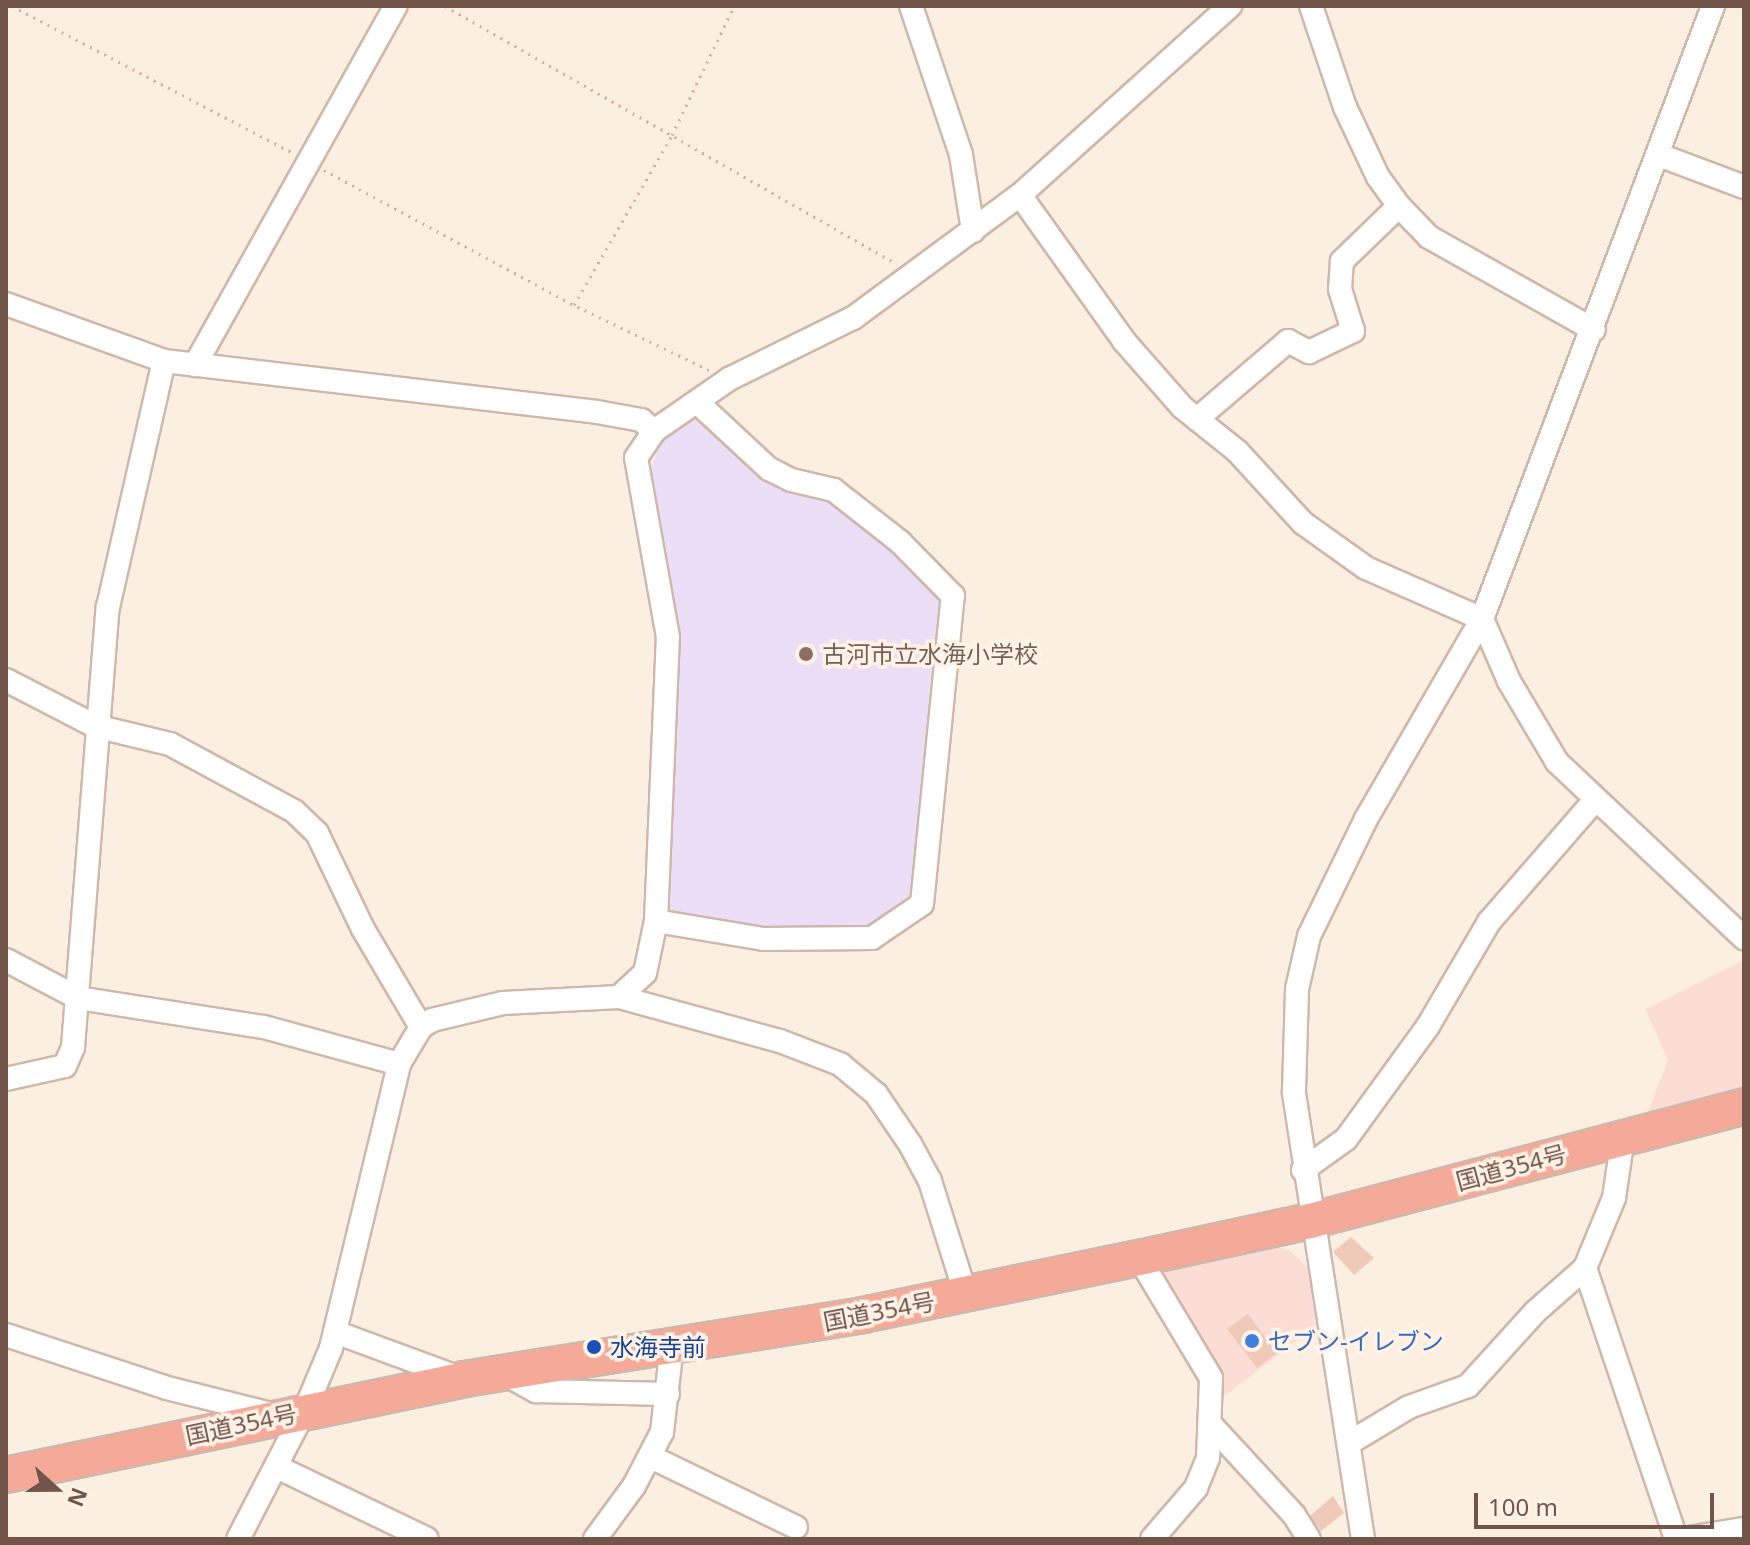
<!DOCTYPE html>
<html>
<head>
<meta charset="utf-8">
<style>
	body { margin:0 }
	#map { position:relative; width:1750px; height:1545px; overflow:hidden; background:#fbefe1; font-family:"Noto Sans","Noto Sans JP",sans-serif }
	div>[style] { position:absolute }
	.commercial>* { inset:0; background:#fcddd5 }
	.education>* { inset:0; background:#ecdef7 }
	.building>* { inset:0; background:#f0cab9 }
	.path>* { height:3px; margin-top:-1.5px; transform-origin:0; background:repeating-linear-gradient(90deg,#d5ae9d 0 2px,transparent 0 8px) }
	.roads { filter:drop-shadow(2px 0 #ceb8ab) drop-shadow(-2px 0 #ceb8ab) drop-shadow(0 2px #ceb8ab) drop-shadow(0 -2px #ceb8ab) }
	.minor>* { height:22px; margin:-11px; padding:0 11px; transform-origin:11px; border-radius:11px; background:#fff }
	.highway>* { height:34px; margin:-17px; padding:0 17px; transform-origin:17px; border-radius:17px; background:#f5a998 }
	.dots>* { width:22px; height:22px; translate:-50% -50%; box-sizing:border-box; border:4px solid #fff3e7; border-radius:50% }
	span { translate:-50% -50%; white-space:nowrap; text-align:center; line-height:1.15; -webkit-text-stroke:7px #fff3e7; paint-order:stroke }
	.education-label { font-size:24px; color:#785e54 }
	.left { translate:0 -50%; text-align:left }
	.street-label { font-size:24px; color:#725449 }
	.shop-label { font-size:24px; color:#366cbe }
	.transit-label { font-size:24px; color:#164399 }
	.frame { position:absolute; inset:0; border:8px solid #725449; pointer-events:none }
	.north { position:absolute; left:16px; top:1449px; width:80px; height:80px; -webkit-text-stroke:6px #fff3e7; paint-order:stroke; rotate:111deg; font-size:22px; font-weight:700; line-height:32px; text-align:center; color:#725449 }
	.north::after { content:''; display:block; margin:auto; width:28px; height:36px; background:#725449; clip-path:polygon(50% 0,100% 100%,50% 72%,0 100%) }
	.scale { position:absolute; left:1474px; top:1493px; width:240px; height:36px; box-sizing:border-box; border:4px solid #725449; border-top:0; padding-left:10px; font-size:24px; line-height:28px; white-space:nowrap; color:#725449; -webkit-text-stroke:6px #fff3e7; paint-order:stroke }
</style>
</head>
<body>
<div id="map">
	<div class="commercial">
		<div style="clip-path:polygon(1744px 960px,1744px 1094px,1645px 1119px,1668px 1060px,1645px 1009px)"></div>
		<div style="clip-path:polygon(1273px 1246px,1289px 1250px,1308px 1268px,1316px 1326px,1223px 1397px,1219px 1377px,1160px 1273px,1162px 1265px)"></div>
	</div>
	<div class="education">
		<div style="clip-path:polygon(699px 417px,770px 485px,820px 496px,897px 548px,940px 599px,915px 898px,880px 925px,829px 931px,761px 929px,664px 917px,666px 809px,678px 679px,675px 629px,648px 478px,660px 442px)"></div>
	</div>
	<div class="building">
		<div style="clip-path:polygon(1351px 1237px,1374px 1258px,1354px 1275px,1333px 1252px)"></div>
		<div style="clip-path:polygon(1248px 1314px,1277px 1353px,1257px 1368px,1227px 1329px)"></div>
		<div style="clip-path:polygon(1333px 1496px,1344px 1513px,1321px 1531px,1310px 1516px)"></div>
	</div>
	<div class="path">
		<div style="left:12px;top:6px;width:317px;rotate:27.6deg"></div>
		<div style="left:445px;top:6px;width:520px;rotate:29.72deg"></div>
		<div style="left:324px;top:170px;width:284px;rotate:28.4deg"></div>
		<div style="left:709px;top:370px;width:150px;rotate:-154.3deg"></div>
		<div style="left:574px;top:305px;width:196px;rotate:-60deg"></div>
		<div style="left:672px;top:135px;width:143px;rotate:-64.3deg"></div>
	</div>
	<div class="roads">
		<div class="minor">
			<div style="left:911px;top:6px;width:157px;rotate:71.4deg"></div>
			<div style="left:961px;top:155px;width:77px;rotate:81deg"></div>
			<div style="left:1311px;top:6px;width:107px;rotate:71.4deg"></div>
			<div style="left:1345px;top:107px;width:77px;rotate:64.8deg"></div>
			<div style="left:1378px;top:177px;width:36px;rotate:54deg"></div>
			<div style="left:1399px;top:206px;width:43px;rotate:45.9deg"></div>
			<div style="left:1429px;top:237px;width:189px;rotate:29.4deg"></div>
			<div style="left:1659px;top:155px;width:91px;rotate:20.6deg"></div>
			<div style="left:1020px;top:195px;width:179px;rotate:54.5deg"></div>
			<div style="left:1124px;top:341px;width:88px;rotate:48.7deg"></div>
			<div style="left:1182px;top:407px;width:70px;rotate:38.7deg"></div>
			<div style="left:1237px;top:451px;width:98px;rotate:47.5deg"></div>
			<div style="left:1303px;top:523px;width:77px;rotate:35.5deg"></div>
			<div style="left:1366px;top:568px;width:127px;rotate:23.7deg"></div>
			<div style="left:1482px;top:619px;width:68px;rotate:66.5deg"></div>
			<div style="left:1509px;top:681px;width:94px;rotate:59.3deg"></div>
			<div style="left:1557px;top:762px;width:257px;rotate:43.3deg"></div>
			<div style="left:6px;top:304px;width:168px;rotate:19.8deg"></div>
			<div style="left:164px;top:361px;width:436px;rotate:6.7deg"></div>
			<div style="left:597px;top:412px;width:45px;rotate:10.3deg"></div>
			<div style="left:641px;top:420px;width:17px;rotate:40deg"></div>
			<div style="left:195px;top:365px;width:411px;rotate:-60.8deg"></div>
			<div style="left:1197px;top:419px;width:120px;rotate:-40.6deg"></div>
			<div style="left:1288px;top:341px;width:24px;rotate:28deg"></div>
			<div style="left:1309px;top:352px;width:49px;rotate:-25.5deg"></div>
			<div style="left:1353px;top:331px;width:44px;rotate:-107.2deg"></div>
			<div style="left:1340px;top:289px;width:28px;rotate:-86deg"></div>
			<div style="left:1342px;top:261px;width:79px;rotate:-44deg"></div>
			<div style="left:6px;top:680px;width:100px;rotate:27.3deg"></div>
			<div style="left:95px;top:726px;width:77px;rotate:13.5deg"></div>
			<div style="left:170px;top:744px;width:141px;rotate:28.4deg"></div>
			<div style="left:294px;top:811px;width:32px;rotate:44deg"></div>
			<div style="left:317px;top:833px;width:106px;rotate:64.4deg"></div>
			<div style="left:363px;top:929px;width:114px;rotate:59.4deg"></div>
			<div style="left:656px;top:921px;width:109px;rotate:9.5deg"></div>
			<div style="left:763px;top:939px;width:109px;rotate:-0.5deg"></div>
			<div style="left:872px;top:938px;width:60px;rotate:-34.2deg"></div>
			<div style="left:922px;top:904px;width:310px;rotate:-84.3deg"></div>
			<div style="left:953px;top:596px;width:76px;rotate:-134.5deg"></div>
			<div style="left:900px;top:542px;width:84px;rotate:-141.8deg"></div>
			<div style="left:834px;top:490px;width:44px;rotate:-166.9deg"></div>
			<div style="left:791px;top:480px;width:25px;rotate:-153deg"></div>
			<div style="left:769px;top:469px;width:96px;rotate:-137.1deg"></div>
			<div style="left:6px;top:960px;width:81px;rotate:27.8deg"></div>
			<div style="left:78px;top:998px;width:188px;rotate:8.9deg"></div>
			<div style="left:264px;top:1027px;width:140px;rotate:15.3deg"></div>
			<div style="left:619px;top:997px;width:35px;rotate:-43deg"></div>
			<div style="left:645px;top:973px;width:53px;rotate:-78.1deg"></div>
			<div style="left:656px;top:921px;width:284px;rotate:-87.6deg"></div>
			<div style="left:668px;top:637px;width:182px;rotate:-100.1deg"></div>
			<div style="left:636px;top:458px;width:32px;rotate:-56deg"></div>
			<div style="left:654px;top:431px;width:91px;rotate:-34.7deg"></div>
			<div style="left:729px;top:379px;width:138px;rotate:-26.2deg"></div>
			<div style="left:853px;top:318px;width:207px;rotate:-36.4deg"></div>
			<div style="left:1020px;top:195px;width:283px;rotate:-42deg"></div>
			<div style="left:6px;top:1079px;width:60px;rotate:-12.4deg"></div>
			<div style="left:65px;top:1066px;width:21px;rotate:-67deg"></div>
			<div style="left:73px;top:1047px;width:441px;rotate:-85.5deg"></div>
			<div style="left:108px;top:607px;width:252px;rotate:-77.2deg"></div>
			<div style="left:1303px;top:1170px;width:53px;rotate:-35.8deg"></div>
			<div style="left:1346px;top:1139px;width:140px;rotate:-54deg"></div>
			<div style="left:1428px;top:1026px;width:121px;rotate:-59.6deg"></div>
			<div style="left:1489px;top:922px;width:160px;rotate:-49deg"></div>
			<div style="left:1139px;top:1258px;width:140px;rotate:59deg"></div>
			<div style="left:1211px;top:1378px;width:80px;rotate:92.1deg"></div>
			<div style="left:1208px;top:1458px;width:32px;rotate:112deg"></div>
			<div style="left:1196px;top:1488px;width:67px;rotate:130.8deg"></div>
			<div style="left:1585px;top:1268px;width:286px;rotate:71.4deg"></div>
			<div style="left:335px;top:1332px;width:136px;rotate:20.2deg"></div>
			<div style="left:6px;top:1335px;width:169px;rotate:18.2deg"></div>
			<div style="left:167px;top:1388px;width:111px;rotate:14deg"></div>
			<div style="left:503px;top:1373px;width:38px;rotate:29deg"></div>
			<div style="left:536px;top:1391px;width:132px;rotate:1.3deg"></div>
			<div style="left:1212px;top:1426px;width:121px;rotate:47.3deg"></div>
			<div style="left:1294px;top:1515px;width:28px;rotate:58deg"></div>
			<div style="left:1349px;top:1443px;width:70px;rotate:-31deg"></div>
			<div style="left:1409px;top:1407px;width:63px;rotate:-19.6deg"></div>
			<div style="left:1468px;top:1386px;width:100px;rotate:-47.8deg"></div>
			<div style="left:1535px;top:1312px;width:67px;rotate:-41.3deg"></div>
			<div style="left:1585px;top:1268px;width:76px;rotate:-67.5deg"></div>
			<div style="left:1614px;top:1198px;width:62px;rotate:-81.6deg"></div>
			<div style="left:651px;top:1457px;width:161px;rotate:25.8deg"></div>
			<div style="left:277px;top:1467px;width:166px;rotate:25.6deg"></div>
			<div style="left:238px;top:1539px;width:145px;rotate:-62.6deg"></div>
			<div style="left:305px;top:1410px;width:67px;rotate:-67.2deg"></div>
			<div style="left:331px;top:1348px;width:292px;rotate:-76.5deg"></div>
			<div style="left:399px;top:1064px;width:43px;rotate:-59.3deg"></div>
			<div style="left:421px;top:1027px;width:13px;rotate:-32deg"></div>
			<div style="left:432px;top:1020px;width:73px;rotate:-13.5deg"></div>
			<div style="left:503px;top:1003px;width:116px;rotate:-3deg"></div>
			<div style="left:619px;top:997px;width:167px;rotate:15.3deg"></div>
			<div style="left:780px;top:1041px;width:64px;rotate:21deg"></div>
			<div style="left:840px;top:1064px;width:47px;rotate:39.8deg"></div>
			<div style="left:876px;top:1094px;width:60px;rotate:55.8deg"></div>
			<div style="left:910px;top:1144px;width:42px;rotate:61.6deg"></div>
			<div style="left:930px;top:1181px;width:120px;rotate:72.5deg"></div>
			<div style="left:595px;top:1539px;width:66px;rotate:-53.7deg"></div>
			<div style="left:634px;top:1486px;width:61px;rotate:-62.6deg"></div>
			<div style="left:662px;top:1432px;width:88px;rotate:-83.4deg"></div>
			<div style="left:1363px;top:1539px;width:453px;rotate:-98.8deg"></div>
			<div style="left:1294px;top:1091px;width:102px;rotate:-88.3deg"></div>
			<div style="left:1297px;top:989px;width:54px;rotate:-77.2deg"></div>
			<div style="left:1309px;top:936px;width:130px;rotate:-64deg"></div>
			<div style="left:1366px;top:819px;width:231px;rotate:-59.9deg"></div>
			<div style="left:1482px;top:619px;width:655px;rotate:-69.35deg"></div>
			<div style="left:1682px;top:1539px;width:63px;rotate:-9.2deg"></div>
		</div>
		<div class="highway">
			<div style="left:6px;top:1475px;width:468px;rotate:-11.8deg"></div>
			<div style="left:464px;top:1379px;width:404px;rotate:-9.1deg"></div>
			<div style="left:863px;top:1315px;width:282px;rotate:-11.7deg"></div>
			<div style="left:1139px;top:1258px;width:175px;rotate:-12.2deg"></div>
			<div style="left:1310px;top:1221px;width:449px;rotate:-14.8deg"></div>
		</div>
	</div>
	<div class="dots">
		<div style="left:806px;top:654px;background:#8d6e63"></div>
		<div style="left:1252px;top:1341px;background:#3f7fe0"></div>
		<div style="left:594px;top:1347px;background:#1a4fb4"></div>
	</div>
	<div class="education-label">
		<span class="left" style="left:822px;top:654px">古河市立水海小学校</span>
	</div>
	<div class="street-label">
		<span style="left:1511px;top:1167px;rotate:-15deg">国道354号</span>
		<span style="left:879px;top:1311px;rotate:-11deg">国道354号</span>
		<span style="left:241px;top:1424px;rotate:-12deg">国道354号</span>
	</div>
	<div class="shop-label">
		<span class="left" style="left:1268px;top:1341px">セブン-イレブン</span>
	</div>
	<div class="transit-label">
		<span class="left" style="left:610px;top:1347px">水海寺前</span>
	</div>
	<div class="frame"></div>
	<div class="north">N</div>
	<div class="scale">100 m</div>
</div>
</body>
</html>
